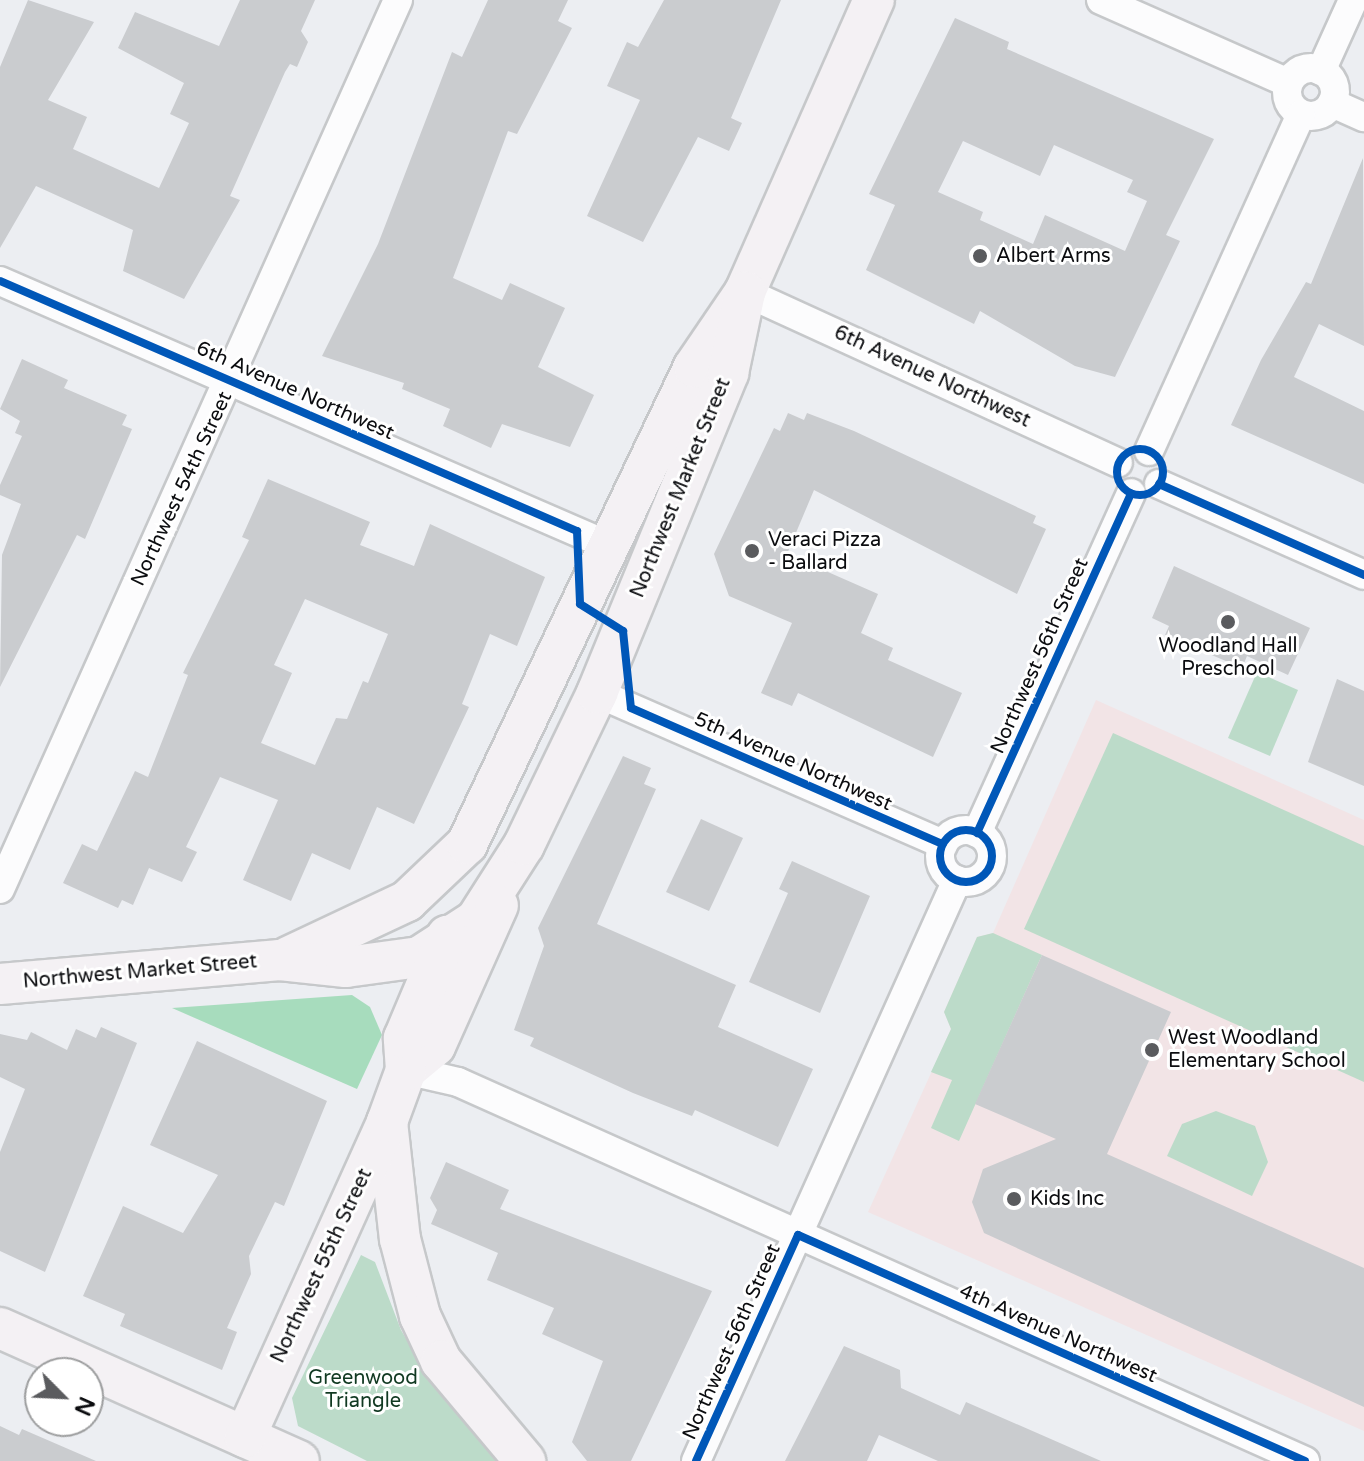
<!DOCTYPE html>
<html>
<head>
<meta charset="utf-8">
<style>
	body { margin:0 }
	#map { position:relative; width:1364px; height:1461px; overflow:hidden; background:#eceef2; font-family:"Varela Round",sans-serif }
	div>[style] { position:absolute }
	.education>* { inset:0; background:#f2e4e6 }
	.green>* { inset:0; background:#bcdbc9 }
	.forest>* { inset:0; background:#a7dcbd }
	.building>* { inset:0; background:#cacccf }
	.roads { filter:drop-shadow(2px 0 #c6c8ca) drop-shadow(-2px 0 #c6c8ca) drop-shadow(0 2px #c6c8ca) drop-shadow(0 -2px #c6c8ca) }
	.street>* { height:28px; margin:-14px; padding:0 14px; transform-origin:14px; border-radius:14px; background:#fcfcfd }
	.street>.ring { margin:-14px; padding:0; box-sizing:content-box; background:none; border:28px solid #fcfcfd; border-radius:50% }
	.secondary>* { height:40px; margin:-20px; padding:0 20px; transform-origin:20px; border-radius:20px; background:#f4f1f4 }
	.cycleway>* { height:8px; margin:-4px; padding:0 4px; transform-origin:4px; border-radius:4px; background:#0057b8 }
	.cycleway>.ring { margin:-4px; padding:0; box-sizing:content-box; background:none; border:8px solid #0057b8; border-radius:50% }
	.dots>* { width:22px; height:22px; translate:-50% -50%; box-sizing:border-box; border:4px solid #fff; border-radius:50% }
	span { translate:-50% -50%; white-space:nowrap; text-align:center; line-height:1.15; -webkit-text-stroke:6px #fff; paint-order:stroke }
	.poi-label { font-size:20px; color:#0b0c0f }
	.left { translate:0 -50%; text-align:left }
	.street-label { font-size:20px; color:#0b0c0f }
	.park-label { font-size:20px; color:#113922 }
	.north { position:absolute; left:24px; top:1357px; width:80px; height:80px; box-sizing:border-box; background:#fff; border:2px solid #9d9e9f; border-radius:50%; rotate:114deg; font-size:22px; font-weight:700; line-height:32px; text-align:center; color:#0b0c0f }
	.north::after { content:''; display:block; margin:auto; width:28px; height:36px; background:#5a5b5e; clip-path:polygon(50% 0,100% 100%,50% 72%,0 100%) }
</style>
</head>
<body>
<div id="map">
	<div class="education">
		<div style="clip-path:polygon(1096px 700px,1364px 820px,1364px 1431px,868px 1212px,951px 1029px,944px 1012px,977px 937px,993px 933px)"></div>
	</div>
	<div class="green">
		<div style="clip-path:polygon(1257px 672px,1298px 690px,1270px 756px,1228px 738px)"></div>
		<div style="clip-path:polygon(1113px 733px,1364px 846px,1364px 1082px,1024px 929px)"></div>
		<div style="clip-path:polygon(993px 933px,1042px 955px,959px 1141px,931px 1128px,952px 1080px,931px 1072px,951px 1029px,944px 1012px,977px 937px)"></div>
		<div style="clip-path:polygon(1216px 1111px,1255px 1126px,1268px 1162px,1252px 1196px,1167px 1156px,1182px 1124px)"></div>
		<div style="clip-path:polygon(361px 1255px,375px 1262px,401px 1330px,431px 1381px,510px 1461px,367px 1461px,298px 1426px,292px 1398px)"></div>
	</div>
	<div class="forest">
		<div style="clip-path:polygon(352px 995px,370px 1007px,382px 1035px,357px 1089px,172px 1008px)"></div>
	</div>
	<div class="building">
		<div style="clip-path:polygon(28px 0,94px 22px,48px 100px,87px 117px,73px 149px,159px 188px,189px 123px,170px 114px,184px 83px,118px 48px,135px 12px,219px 46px,240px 0,315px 0,301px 31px,308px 42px,297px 67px,290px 64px,285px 72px,230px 196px,240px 200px,184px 299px,123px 271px,133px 230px,36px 186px,0 248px,0 67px)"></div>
		<div style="clip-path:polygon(488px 0,568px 0,558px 21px,572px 28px,517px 134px,508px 131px,453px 278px,502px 300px,510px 283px,565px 308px,538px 367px,594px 395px,570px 447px,502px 424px,491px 448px,443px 426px,450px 409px,402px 389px,404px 383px,322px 356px,378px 244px,452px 52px,462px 57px)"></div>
		<div style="clip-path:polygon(664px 0,781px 0,731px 118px,742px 123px,729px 151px,698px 137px,643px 242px,587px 216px,640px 100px,607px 86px,627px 42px,638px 47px)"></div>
		<div style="clip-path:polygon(evenodd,955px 18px,1009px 42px,1007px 49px,1214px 139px,1166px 235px,1180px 241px,1115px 377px,1075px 366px,980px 311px,974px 324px,866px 270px,895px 205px,869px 194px,955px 18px,963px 141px,1040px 176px,1054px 145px,1133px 180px,1127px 192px,1147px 201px,1125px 251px,1045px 215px,1033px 244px,980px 220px,983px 212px,938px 192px,963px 141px)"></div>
		<div style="clip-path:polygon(1363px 158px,1364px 346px,1319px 324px,1294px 377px,1364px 411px,1364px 484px,1231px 425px,1261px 360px,1306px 282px,1311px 284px)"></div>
		<div style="clip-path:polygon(22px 359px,68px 380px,64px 388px,127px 415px,122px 425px,132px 429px,85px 539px,77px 535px,0 687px,2px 555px,21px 504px,0 495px,0 485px,22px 436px,15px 433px,20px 421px,0 409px)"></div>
		<div style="clip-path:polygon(788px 413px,804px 420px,807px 413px,854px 431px,1036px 516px,1033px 523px,1046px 529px,1017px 594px,814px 490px,787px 554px,878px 594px,861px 633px,893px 648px,888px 660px,962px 693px,933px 757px,798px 693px,792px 706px,761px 693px,792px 623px,729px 596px,714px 554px,774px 428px,780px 431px)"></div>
		<div style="clip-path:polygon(evenodd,268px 479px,370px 522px,360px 545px,414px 566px,430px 524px,545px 577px,517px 646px,490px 634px,462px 704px,469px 707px,414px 824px,377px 807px,350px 870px,312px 853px,291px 901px,243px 880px,278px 800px,220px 777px,186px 847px,197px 852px,182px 882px,149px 868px,133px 905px,122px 900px,118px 908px,63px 883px,82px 844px,97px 851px,135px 771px,148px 777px,188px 675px,183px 673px,249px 540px,242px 537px,268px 479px,305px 599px,388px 634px,368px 683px,363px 681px,347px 719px,336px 718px,315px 765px,261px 743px,292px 673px,274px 665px,305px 599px)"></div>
		<div style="clip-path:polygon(1174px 566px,1310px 628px,1288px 675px,1247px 656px,1242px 668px,1165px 635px,1169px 626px,1152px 618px)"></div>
		<div style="clip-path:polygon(1337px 679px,1364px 691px,1364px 786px,1308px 762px)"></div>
		<div style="clip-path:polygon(623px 756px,651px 768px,644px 784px,656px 789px,597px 924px,736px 985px,718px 1027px,813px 1069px,778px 1147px,695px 1110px,692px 1116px,633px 1093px,530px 1046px,534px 1038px,514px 1030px,544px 946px,538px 928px)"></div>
		<div style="clip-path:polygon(701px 819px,743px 838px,709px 911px,666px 892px)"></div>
		<div style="clip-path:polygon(792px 861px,870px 896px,820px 1013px,749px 982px,788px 893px,779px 889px)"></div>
		<div style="clip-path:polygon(1042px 955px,1171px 1012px,1107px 1154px,1364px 1268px,1364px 1407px,984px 1233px,972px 1202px,983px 1169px,1056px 1139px,975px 1104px)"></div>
		<div style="clip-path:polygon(101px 1027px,137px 1043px,45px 1272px,0 1251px,0 1152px,25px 1089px,0 1077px,0 1034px,27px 1040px,31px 1032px,67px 1050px,76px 1029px,96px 1038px)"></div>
		<div style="clip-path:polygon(197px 1041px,327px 1101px,284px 1206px,275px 1202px,249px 1256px,251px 1274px,227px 1328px,237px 1332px,222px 1370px,120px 1326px,125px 1314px,83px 1296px,123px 1206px,183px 1233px,218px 1175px,150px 1145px)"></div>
		<div style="clip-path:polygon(446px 1162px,509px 1190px,500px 1209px,712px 1291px,631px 1461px,587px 1461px,572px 1442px,603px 1361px,542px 1334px,554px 1308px,487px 1280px,498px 1253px,431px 1224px,437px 1210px,430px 1198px)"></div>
		<div style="clip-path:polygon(844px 1346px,900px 1370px,901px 1388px,960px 1415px,966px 1402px,1101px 1461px,938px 1461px,879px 1435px,867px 1461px,785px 1461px)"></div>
		<div style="clip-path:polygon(0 1426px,19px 1435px,22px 1429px,96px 1461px,0 1461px)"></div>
	</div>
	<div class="roads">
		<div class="street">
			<div style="left:1101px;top:0;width:205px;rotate:23.9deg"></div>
			<div class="ring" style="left:1287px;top:68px;width:20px;height:20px"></div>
			<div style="left:1321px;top:71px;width:78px;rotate:-65.7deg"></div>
			<div style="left:1332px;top:103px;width:35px;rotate:24deg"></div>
			<div style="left:0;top:281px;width:660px;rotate:23.5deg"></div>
			<div style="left:745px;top:292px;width:410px;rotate:24.6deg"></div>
			<div style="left:1149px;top:451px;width:369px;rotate:-65.7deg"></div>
			<div style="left:1159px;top:484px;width:224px;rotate:23.9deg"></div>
			<div style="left:597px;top:693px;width:378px;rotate:23.6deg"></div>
			<div class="ring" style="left:940px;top:830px;width:24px;height:24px"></div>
			<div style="left:977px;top:833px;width:373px;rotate:-65.6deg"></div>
			<div style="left:0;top:889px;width:974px;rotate:-65.88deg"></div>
			<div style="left:406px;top:1070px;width:53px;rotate:13deg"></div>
			<div style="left:458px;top:1082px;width:928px;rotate:24.11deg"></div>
			<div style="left:696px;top:1461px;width:637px;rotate:-65.81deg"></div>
		</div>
		<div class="secondary">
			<div style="left:288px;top:957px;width:132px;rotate:-25.2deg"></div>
			<div style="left:407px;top:901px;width:83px;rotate:-43.5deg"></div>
			<div style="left:467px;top:844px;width:528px;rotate:-64.55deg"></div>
			<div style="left:694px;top:367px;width:91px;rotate:-55.8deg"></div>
			<div style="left:745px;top:292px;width:319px;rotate:-66.2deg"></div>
			<div style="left:0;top:984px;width:281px;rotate:-4.9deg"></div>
			<div style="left:280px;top:960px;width:66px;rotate:6.1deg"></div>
			<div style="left:346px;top:967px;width:74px;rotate:-7.8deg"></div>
			<div style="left:419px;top:957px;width:68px;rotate:-33deg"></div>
			<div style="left:476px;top:920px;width:89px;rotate:-57.4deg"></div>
			<div style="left:524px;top:845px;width:169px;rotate:-64.3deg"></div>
			<div style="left:597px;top:693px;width:346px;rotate:-67.7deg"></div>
			<div style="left:728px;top:373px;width:83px;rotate:-78.1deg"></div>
			<div style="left:406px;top:1070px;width:38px;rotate:-40deg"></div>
			<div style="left:435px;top:1046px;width:154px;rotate:-65.9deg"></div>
			<div style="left:387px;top:1122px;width:118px;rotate:83.7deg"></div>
			<div style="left:400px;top:1239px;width:80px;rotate:75.4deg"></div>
			<div style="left:420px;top:1316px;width:50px;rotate:65deg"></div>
			<div style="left:441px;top:1361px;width:131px;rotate:50deg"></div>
			<div style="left:0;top:1328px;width:327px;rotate:24deg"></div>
			<div style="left:245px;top:1437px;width:346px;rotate:-65.7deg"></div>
			<div style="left:387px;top:1122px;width:55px;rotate:-69.9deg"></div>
			<div style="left:406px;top:1070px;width:32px;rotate:-94deg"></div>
			<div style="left:404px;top:1038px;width:111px;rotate:-67.1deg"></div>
		</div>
	</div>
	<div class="cycleway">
		<div style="left:0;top:281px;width:629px;rotate:23.43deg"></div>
		<div style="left:577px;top:531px;width:73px;rotate:87.6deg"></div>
		<div style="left:580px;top:604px;width:51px;rotate:32.1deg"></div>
		<div style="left:623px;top:631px;width:77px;rotate:84.1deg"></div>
		<div style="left:631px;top:708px;width:340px;rotate:23.6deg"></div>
		<div class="ring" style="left:1117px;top:449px;width:38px;height:38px"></div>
		<div style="left:1159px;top:484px;width:224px;rotate:23.9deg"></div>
		<div class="ring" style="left:940px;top:830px;width:44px;height:44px"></div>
		<div style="left:977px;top:833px;width:373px;rotate:-65.6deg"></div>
		<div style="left:696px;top:1461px;width:248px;rotate:-65.7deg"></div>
		<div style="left:798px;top:1235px;width:555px;rotate:24.03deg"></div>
	</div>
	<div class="dots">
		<div style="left:980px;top:256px;background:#5a5b5e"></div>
		<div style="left:752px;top:551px;background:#5a5b5e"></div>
		<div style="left:1228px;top:622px;background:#5a5b5e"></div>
		<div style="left:1152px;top:1050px;background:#5a5b5e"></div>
		<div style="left:1014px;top:1199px;background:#5a5b5e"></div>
	</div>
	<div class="poi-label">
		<span class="left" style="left:996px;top:256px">Albert Arms</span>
		<span class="left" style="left:768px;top:552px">Veraci Pizza<br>- Ballard</span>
		<span style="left:1228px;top:658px">Woodland Hall<br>Preschool</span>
		<span class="left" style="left:1168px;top:1050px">West Woodland<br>Elementary School</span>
		<span class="left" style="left:1030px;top:1199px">Kids Inc</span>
	</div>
	<div class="street-label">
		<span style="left:932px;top:377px;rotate:25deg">6th Avenue Northwest</span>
		<span style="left:295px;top:391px;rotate:24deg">6th Avenue Northwest</span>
		<span style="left:681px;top:488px;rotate:-68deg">Northwest Market Street</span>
		<span style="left:182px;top:489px;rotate:-65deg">Northwest 54th Street</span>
		<span style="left:1040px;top:656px;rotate:-66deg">Northwest 56th Street</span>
		<span style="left:793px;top:762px;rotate:24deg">5th Avenue Northwest</span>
		<span style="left:140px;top:972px;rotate:-5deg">Northwest Market Street</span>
		<span style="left:322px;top:1266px;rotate:-65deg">Northwest 55th Street</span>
		<span style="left:1058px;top:1334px;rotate:24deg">4th Avenue Northwest</span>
		<span style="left:732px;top:1342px;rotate:-66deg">Northwest 56th Street</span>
	</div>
	<div class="park-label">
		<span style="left:363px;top:1390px">Greenwood<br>Triangle</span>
	</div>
	<div class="north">N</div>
</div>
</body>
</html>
